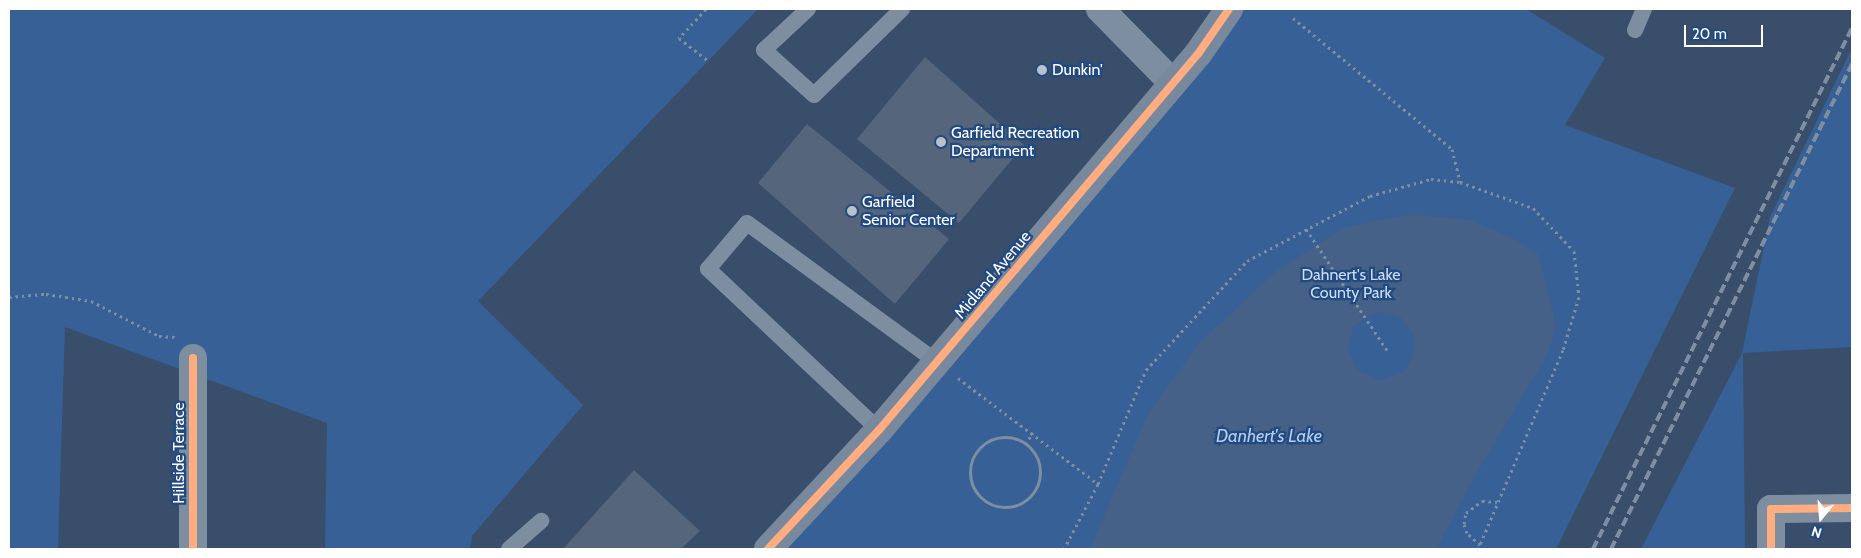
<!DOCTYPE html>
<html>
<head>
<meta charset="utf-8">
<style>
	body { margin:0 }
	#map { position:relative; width:1861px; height:558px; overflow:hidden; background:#384e6b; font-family:Cabin,sans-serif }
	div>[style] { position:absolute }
	.green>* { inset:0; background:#376096 }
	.water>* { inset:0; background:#466188 }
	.building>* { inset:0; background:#54657c }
	.path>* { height:3px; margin-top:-1.5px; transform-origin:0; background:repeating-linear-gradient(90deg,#7e8ea1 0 2.5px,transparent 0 6.5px) }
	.path>.ring { margin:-1.5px; padding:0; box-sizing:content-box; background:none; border:3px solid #7e8ea1; border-radius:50% }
	.lane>* { height:16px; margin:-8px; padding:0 8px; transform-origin:8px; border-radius:8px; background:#7e8ea1 }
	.street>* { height:28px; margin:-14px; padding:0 14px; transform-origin:14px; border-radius:14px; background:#7e8ea1 }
	.secondary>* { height:28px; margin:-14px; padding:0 14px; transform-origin:14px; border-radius:14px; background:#79899d }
	.rail>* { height:4px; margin-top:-2px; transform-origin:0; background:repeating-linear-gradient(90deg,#7f8ea1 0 9px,transparent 0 13px) }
	.cycleway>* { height:8px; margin:-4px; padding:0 4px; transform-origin:4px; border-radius:4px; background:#ffac80 }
	.dots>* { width:14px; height:14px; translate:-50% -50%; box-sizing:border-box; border:2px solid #234a80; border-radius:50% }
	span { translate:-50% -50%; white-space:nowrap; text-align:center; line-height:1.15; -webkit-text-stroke:4.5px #234a80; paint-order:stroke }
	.poi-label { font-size:16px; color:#fff }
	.left { translate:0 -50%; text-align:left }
	.street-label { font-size:16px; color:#fff }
	.park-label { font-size:16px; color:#ccdef5 }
	.water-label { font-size:18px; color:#b4ceee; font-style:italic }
	.frame { position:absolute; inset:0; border:10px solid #fff; pointer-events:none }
	.north { position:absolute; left:1796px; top:493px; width:50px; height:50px; -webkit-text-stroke:4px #234a80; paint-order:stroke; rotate:197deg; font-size:14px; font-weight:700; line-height:20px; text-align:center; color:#fff }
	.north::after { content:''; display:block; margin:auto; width:18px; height:22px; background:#fff; clip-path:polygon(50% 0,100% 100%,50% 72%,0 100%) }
	.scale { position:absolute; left:1684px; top:25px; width:79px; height:22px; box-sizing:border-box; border:2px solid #fff; border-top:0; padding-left:6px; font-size:15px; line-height:18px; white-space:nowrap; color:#fff; -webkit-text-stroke:4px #234a80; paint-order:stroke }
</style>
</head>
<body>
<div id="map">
	<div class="green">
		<div style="clip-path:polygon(9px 9px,758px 9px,478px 301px,583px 405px,472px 536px,470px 549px,325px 549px,327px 423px,65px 327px,58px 549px,9px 549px)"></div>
		<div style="clip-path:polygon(1229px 9px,1526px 9px,1605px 58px,1565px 125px,1735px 188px,1556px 549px,768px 549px)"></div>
		<div style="clip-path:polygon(1852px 48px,1852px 347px,1743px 353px,1745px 549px,1641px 549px,1742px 353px,1770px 217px)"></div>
	</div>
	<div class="water">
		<div style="clip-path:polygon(evenodd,1413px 214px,1469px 220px,1511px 237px,1539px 255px,1556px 327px,1548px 353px,1472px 481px,1436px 549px,1090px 549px,1148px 414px,1199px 343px,1278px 270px,1345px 227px,1413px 214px,1381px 312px,1401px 318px,1413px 335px,1415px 345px,1409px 365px,1402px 373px,1380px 380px,1358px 370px,1348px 350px,1353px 327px,1371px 314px,1381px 312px)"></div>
	</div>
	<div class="building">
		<div style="clip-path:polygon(925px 57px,1024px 145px,959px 223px,857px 139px)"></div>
		<div style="clip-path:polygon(807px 124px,949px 239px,895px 304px,758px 183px)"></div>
		<div style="clip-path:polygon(634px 470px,700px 531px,681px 549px,563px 549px)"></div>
	</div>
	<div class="path">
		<div style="left:706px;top:9px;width:40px;rotate:133deg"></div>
		<div style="left:679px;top:38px;width:37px;rotate:38deg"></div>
		<div style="left:1293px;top:18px;width:206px;rotate:39.5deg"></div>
		<div style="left:1452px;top:149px;width:34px;rotate:76deg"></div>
		<div style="left:1306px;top:229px;width:146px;rotate:56.2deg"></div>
		<div style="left:9px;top:297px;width:37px;rotate:-5deg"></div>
		<div style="left:46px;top:294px;width:46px;rotate:8.8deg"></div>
		<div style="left:91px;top:301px;width:76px;rotate:27.2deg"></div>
		<div style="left:159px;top:336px;width:17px;rotate:3deg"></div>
		<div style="left:958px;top:378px;width:176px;rotate:37.1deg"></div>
		<div style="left:1098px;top:484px;width:73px;rotate:117.6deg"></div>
		<div class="ring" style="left:970px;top:437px;width:67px;height:67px"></div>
		<div style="left:1025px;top:444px;width:14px;rotate:-54deg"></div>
		<div style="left:1098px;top:484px;width:124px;rotate:-67.2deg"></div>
		<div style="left:1146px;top:370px;width:149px;rotate:-47.2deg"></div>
		<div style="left:1247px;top:261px;width:139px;rotate:-27.9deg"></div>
		<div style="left:1370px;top:196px;width:63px;rotate:-15.6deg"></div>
		<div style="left:1431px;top:179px;width:29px;rotate:6deg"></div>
		<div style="left:1460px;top:182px;width:77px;rotate:19.6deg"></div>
		<div style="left:1533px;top:208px;width:59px;rotate:46.4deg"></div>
		<div style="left:1574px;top:251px;width:46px;rotate:83.8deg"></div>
		<div style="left:1579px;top:297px;width:55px;rotate:106.8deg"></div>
		<div style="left:1563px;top:350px;width:216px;rotate:113.1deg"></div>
		<div style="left:1480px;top:545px;width:18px;rotate:-137deg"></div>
		<div style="left:1467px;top:533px;width:9px;rotate:-108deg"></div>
		<div style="left:1464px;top:524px;width:11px;rotate:-80deg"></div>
		<div style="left:1466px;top:513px;width:20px;rotate:-37deg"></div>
		<div style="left:1482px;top:501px;width:17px;rotate:3deg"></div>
	</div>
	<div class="lane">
		<div style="left:808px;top:9px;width:60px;rotate:137deg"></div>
		<div style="left:764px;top:50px;width:67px;rotate:42deg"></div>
		<div style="left:814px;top:95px;width:123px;rotate:-44.3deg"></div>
		<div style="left:1635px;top:30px;width:23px;rotate:-67deg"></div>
		<div style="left:879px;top:430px;width:235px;rotate:-136.7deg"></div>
		<div style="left:708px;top:269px;width:60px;rotate:-49.7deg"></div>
		<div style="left:747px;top:223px;width:235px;rotate:36.2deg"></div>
		<div style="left:509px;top:549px;width:43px;rotate:-41.2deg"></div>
	</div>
	<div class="street">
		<div style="left:1100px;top:9px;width:104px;rotate:45.4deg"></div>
		<div style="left:193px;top:549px;width:191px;rotate:-90deg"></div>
		<div style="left:1771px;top:549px;width:40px;rotate:-90deg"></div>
		<div style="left:1771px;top:509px;width:81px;rotate:-0.7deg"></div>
	</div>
	<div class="secondary">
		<div style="left:768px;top:549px;width:163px;rotate:-47deg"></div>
		<div style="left:879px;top:430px;width:493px;rotate:-49.7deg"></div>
		<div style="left:1198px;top:54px;width:55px;rotate:-55.4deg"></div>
	</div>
	<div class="rail">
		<div style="left:1593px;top:549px;width:582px;rotate:-63.57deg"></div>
		<div style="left:1611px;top:549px;width:542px;rotate:-63.58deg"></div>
	</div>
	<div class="cycleway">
		<div style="left:193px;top:549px;width:191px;rotate:-90deg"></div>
		<div style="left:768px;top:549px;width:163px;rotate:-47deg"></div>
		<div style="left:879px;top:430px;width:493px;rotate:-49.7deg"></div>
		<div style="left:1198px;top:54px;width:55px;rotate:-55.4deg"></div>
		<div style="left:1771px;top:549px;width:40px;rotate:-90deg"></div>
		<div style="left:1771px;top:509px;width:81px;rotate:-0.7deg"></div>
	</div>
	<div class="dots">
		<div style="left:1042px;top:70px;background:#b9c1cb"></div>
		<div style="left:941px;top:142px;background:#b9c1cb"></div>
		<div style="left:852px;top:211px;background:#b9c1cb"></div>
	</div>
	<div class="poi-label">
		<span class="left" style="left:1052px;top:70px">Dunkin'</span>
		<span class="left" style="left:951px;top:142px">Garfield Recreation<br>Department</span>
		<span class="left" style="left:862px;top:211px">Garfield<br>Senior Center</span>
	</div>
	<div class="street-label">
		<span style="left:993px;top:275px;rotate:-50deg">Midland Avenue</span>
		<span style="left:179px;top:453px;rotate:-90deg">Hillside Terrace</span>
	</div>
	<div class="park-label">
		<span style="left:1351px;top:284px">Dahnert's Lake<br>County Park</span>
	</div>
	<div class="water-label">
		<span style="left:1269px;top:436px">Danhert's Lake</span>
	</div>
	<div class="frame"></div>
	<div class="north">N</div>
	<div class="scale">20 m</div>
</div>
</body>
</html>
